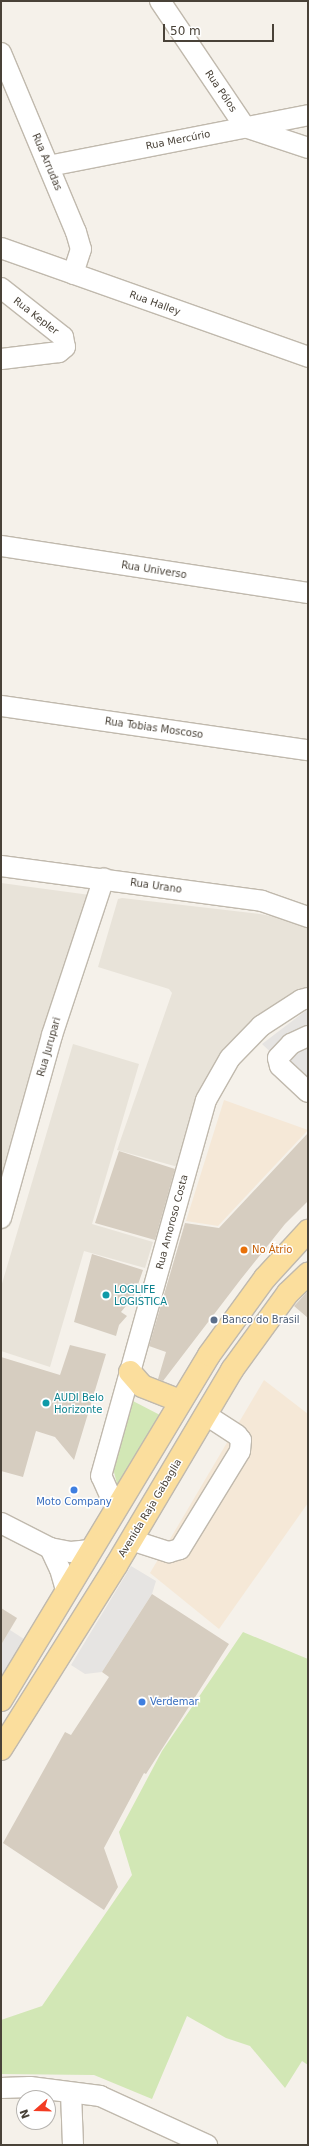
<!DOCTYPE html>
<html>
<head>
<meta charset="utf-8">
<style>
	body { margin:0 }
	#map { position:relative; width:309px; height:2146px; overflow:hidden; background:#f5f1ea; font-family:"DejaVu Sans",sans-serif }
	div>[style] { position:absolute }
	.residential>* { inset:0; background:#e8e3d9 }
	.commercial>* { inset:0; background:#f5e8d7 }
	.green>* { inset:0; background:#d2e7b5 }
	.parking>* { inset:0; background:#e6e4e2 }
	.building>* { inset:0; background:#d6cdc0 }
	.roads { filter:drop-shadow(1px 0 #c0b9ad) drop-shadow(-1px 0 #c0b9ad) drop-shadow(0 1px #c0b9ad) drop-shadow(0 -1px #c0b9ad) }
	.minor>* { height:20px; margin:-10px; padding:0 10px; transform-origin:10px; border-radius:10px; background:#fff }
	.major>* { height:22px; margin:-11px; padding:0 11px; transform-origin:11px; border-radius:11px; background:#fbde9d }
	.dots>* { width:11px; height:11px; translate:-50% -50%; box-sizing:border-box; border:2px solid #fff; border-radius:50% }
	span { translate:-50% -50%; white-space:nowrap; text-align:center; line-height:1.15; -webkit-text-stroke:3px #fff; paint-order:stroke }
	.street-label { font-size:10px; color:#494238 }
	.food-label { font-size:10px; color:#c56008 }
	.left { translate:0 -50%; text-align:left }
	.culture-label { font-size:10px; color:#0d838f }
	.service-label { font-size:10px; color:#4e5e75 }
	.shop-label { font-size:10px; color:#366cbe }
	.frame { position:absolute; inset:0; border:2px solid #494238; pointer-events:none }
	.north { position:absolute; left:16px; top:2090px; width:40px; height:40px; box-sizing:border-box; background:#fff; border:1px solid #b6b3af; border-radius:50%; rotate:250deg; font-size:11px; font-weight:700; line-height:16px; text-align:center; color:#494238 }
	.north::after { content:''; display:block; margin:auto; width:14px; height:18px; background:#f33c23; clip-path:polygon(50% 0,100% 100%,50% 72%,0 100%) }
	.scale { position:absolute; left:163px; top:24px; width:111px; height:18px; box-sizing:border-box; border:2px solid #494238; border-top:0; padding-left:5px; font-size:12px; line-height:14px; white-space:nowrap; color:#494238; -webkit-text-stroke:3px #fff; paint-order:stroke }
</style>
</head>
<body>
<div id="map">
	<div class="residential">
		<div style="clip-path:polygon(1px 883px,90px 895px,1px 1183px)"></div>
		<div style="clip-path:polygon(122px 898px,260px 914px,286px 919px,308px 928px,308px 993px,254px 1019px,178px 1167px,117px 1150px,172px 993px,169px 989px,98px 967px,118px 899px)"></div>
		<div style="clip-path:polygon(73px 1044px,139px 1064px,92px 1224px,153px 1242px,145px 1268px,84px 1251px,50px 1367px,1px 1351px,1px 1287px)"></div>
	</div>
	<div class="commercial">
		<div style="clip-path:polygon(224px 1100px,308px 1130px,218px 1226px,186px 1221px)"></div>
		<div style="clip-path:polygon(264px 1380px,308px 1414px,308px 1503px,219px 1629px,150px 1573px)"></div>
	</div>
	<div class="green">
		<div style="clip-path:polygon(131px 1400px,160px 1415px,118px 1488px,112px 1464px)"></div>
		<div style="clip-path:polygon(243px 1632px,308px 1659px,308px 2065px,302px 2061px,285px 2088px,250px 2046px,226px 2038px,187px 2016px,152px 2099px,94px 2075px,1px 2074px,1px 2020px,42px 2006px,132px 1875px,119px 1832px,162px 1751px)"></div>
	</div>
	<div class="parking">
		<div style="clip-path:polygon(308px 1009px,308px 1087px,262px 1044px)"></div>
		<div style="clip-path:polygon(131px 1566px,156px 1581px,152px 1594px,102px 1672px,85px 1674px,71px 1665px)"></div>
		<div style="clip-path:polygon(10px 1630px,27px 1641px,1px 1685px,1px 1645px)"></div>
	</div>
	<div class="building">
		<div style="clip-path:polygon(308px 1133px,308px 1201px,285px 1224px,241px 1279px,163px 1381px,158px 1379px,166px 1352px,149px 1346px,185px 1223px,219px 1228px)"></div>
		<div style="clip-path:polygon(119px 1151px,175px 1169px,155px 1240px,95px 1223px)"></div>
		<div style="clip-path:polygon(92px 1254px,143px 1270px,134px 1296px,121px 1312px,127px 1316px,119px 1325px,116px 1336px,74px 1322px)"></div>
		<div style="clip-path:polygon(308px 1291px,308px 1318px,294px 1306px)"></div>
		<div style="clip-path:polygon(70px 1345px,106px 1354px,74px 1460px,55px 1437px,36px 1431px,23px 1477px,1px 1471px,1px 1357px,60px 1375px)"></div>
		<div style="clip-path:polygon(152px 1594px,229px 1644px,146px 1774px,144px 1773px,104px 1848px,118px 1887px,104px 1910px,3px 1843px,65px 1732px,71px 1735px,109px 1677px,102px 1672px)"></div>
		<div style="clip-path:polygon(1px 1608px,17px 1618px,1px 1645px)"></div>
	</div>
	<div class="roads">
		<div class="minor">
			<div style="left:160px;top:1px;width:152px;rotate:56deg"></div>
			<div style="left:245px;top:127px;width:66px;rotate:18.4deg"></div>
			<div style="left:1px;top:53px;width:194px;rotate:67.3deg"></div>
			<div style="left:76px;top:232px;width:18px;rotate:74deg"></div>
			<div style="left:81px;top:249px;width:26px;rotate:108deg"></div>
			<div style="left:49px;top:166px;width:264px;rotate:-11.1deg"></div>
			<div style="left:1px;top:248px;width:326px;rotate:19.5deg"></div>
			<div style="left:1px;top:288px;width:79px;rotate:38.3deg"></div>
			<div style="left:63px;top:337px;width:10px;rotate:79deg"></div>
			<div style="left:65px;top:347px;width:8px;rotate:140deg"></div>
			<div style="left:59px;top:352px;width:58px;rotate:173.1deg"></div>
			<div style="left:1px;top:546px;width:311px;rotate:8.7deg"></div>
			<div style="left:1px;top:706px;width:310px;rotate:8.2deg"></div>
			<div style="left:1px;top:866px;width:263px;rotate:7.6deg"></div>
			<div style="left:262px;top:901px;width:49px;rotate:19.2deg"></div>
			<div style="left:308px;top:1036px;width:19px;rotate:155deg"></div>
			<div style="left:291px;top:1044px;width:19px;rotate:133deg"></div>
			<div style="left:278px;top:1058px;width:8px;rotate:76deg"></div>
			<div style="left:280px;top:1066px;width:38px;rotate:43deg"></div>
			<div style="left:1px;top:1218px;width:190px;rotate:-74.4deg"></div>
			<div style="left:52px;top:1035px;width:165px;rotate:-71.7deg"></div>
			<div style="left:116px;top:1509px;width:36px;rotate:-114deg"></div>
			<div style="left:101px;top:1476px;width:390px;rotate:-74.4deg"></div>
			<div style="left:206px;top:1100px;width:48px;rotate:-60.3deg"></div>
			<div style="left:230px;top:1058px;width:45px;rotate:-45.9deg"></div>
			<div style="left:261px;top:1026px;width:48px;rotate:-33deg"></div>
			<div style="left:301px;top:1000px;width:7px;rotate:-16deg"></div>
			<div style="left:1px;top:1523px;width:55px;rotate:27deg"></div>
			<div style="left:50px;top:1548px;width:21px;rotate:11deg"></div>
			<div style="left:71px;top:1552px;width:19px;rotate:-6deg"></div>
			<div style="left:131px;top:1540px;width:40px;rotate:18deg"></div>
			<div style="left:169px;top:1552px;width:11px;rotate:-15deg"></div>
			<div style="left:180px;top:1549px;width:115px;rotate:-58.5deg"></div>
			<div style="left:240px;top:1451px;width:11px;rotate:-85deg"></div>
			<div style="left:241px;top:1440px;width:6px;rotate:-129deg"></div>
			<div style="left:237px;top:1435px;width:37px;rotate:-147deg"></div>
			<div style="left:50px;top:1548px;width:23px;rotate:65deg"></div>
			<div style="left:60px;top:1569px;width:22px;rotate:74deg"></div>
			<div style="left:1px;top:2088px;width:29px;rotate:-2deg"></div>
			<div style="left:30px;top:2087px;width:71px;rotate:7.3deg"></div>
			<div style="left:100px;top:2096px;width:118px;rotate:24.6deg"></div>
			<div style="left:71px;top:2093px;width:52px;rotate:87.8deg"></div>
		</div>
		<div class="major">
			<div style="left:130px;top:1372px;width:18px;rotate:49deg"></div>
			<div style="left:142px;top:1386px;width:41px;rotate:21.5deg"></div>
			<div style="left:1px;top:1700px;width:403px;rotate:-58.9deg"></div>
			<div style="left:209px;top:1355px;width:95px;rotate:-54deg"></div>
			<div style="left:265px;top:1278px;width:64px;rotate:-47.5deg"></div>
			<div style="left:1px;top:1749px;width:218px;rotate:-57.9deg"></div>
			<div style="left:117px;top:1564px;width:226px;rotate:-59.3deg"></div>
			<div style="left:232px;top:1370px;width:95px;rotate:-54deg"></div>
			<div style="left:288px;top:1293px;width:28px;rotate:-44deg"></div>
		</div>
	</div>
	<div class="dots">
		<div style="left:244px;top:1250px;background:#e8710a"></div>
		<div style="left:106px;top:1295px;background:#0f9aa8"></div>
		<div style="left:214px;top:1320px;background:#5c6f8a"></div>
		<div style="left:46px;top:1403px;background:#0f9aa8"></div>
		<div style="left:74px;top:1490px;background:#3f7fe0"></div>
		<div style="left:142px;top:1702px;background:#3f7fe0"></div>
	</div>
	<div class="street-label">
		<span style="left:221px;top:91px;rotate:56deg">Rua Pólos</span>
		<span style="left:178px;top:140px;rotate:-11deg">Rua Mercúrio</span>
		<span style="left:47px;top:162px;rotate:67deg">Rua Arrudas</span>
		<span style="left:155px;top:303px;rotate:20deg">Rua Halley</span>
		<span style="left:36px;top:316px;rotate:38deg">Rua Kepler</span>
		<span style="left:154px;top:570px;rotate:9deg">Rua Universo</span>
		<span style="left:154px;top:728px;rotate:8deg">Rua Tobias Moscoso</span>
		<span style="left:156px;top:886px;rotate:8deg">Rua Urano</span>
		<span style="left:49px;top:1047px;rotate:-74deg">Rua Jurupari</span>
		<span style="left:172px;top:1222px;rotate:-75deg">Rua Amoroso Costa</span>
		<span style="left:150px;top:1508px;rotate:-59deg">Avenida Raja Gabaglia</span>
	</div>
	<div class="food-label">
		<span class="left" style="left:252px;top:1250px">No Átrio</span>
	</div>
	<div class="culture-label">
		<span class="left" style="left:114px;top:1295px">LOGLIFE<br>LOGISTICA</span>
		<span class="left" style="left:54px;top:1403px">AUDI Belo<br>Horizonte</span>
	</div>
	<div class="service-label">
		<span class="left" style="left:222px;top:1320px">Banco do Brasil</span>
	</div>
	<div class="shop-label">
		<span style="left:74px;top:1502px">Moto Company</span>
		<span class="left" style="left:150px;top:1702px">Verdemar</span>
	</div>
	<div class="frame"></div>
	<div class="north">N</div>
	<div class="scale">50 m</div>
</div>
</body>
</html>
